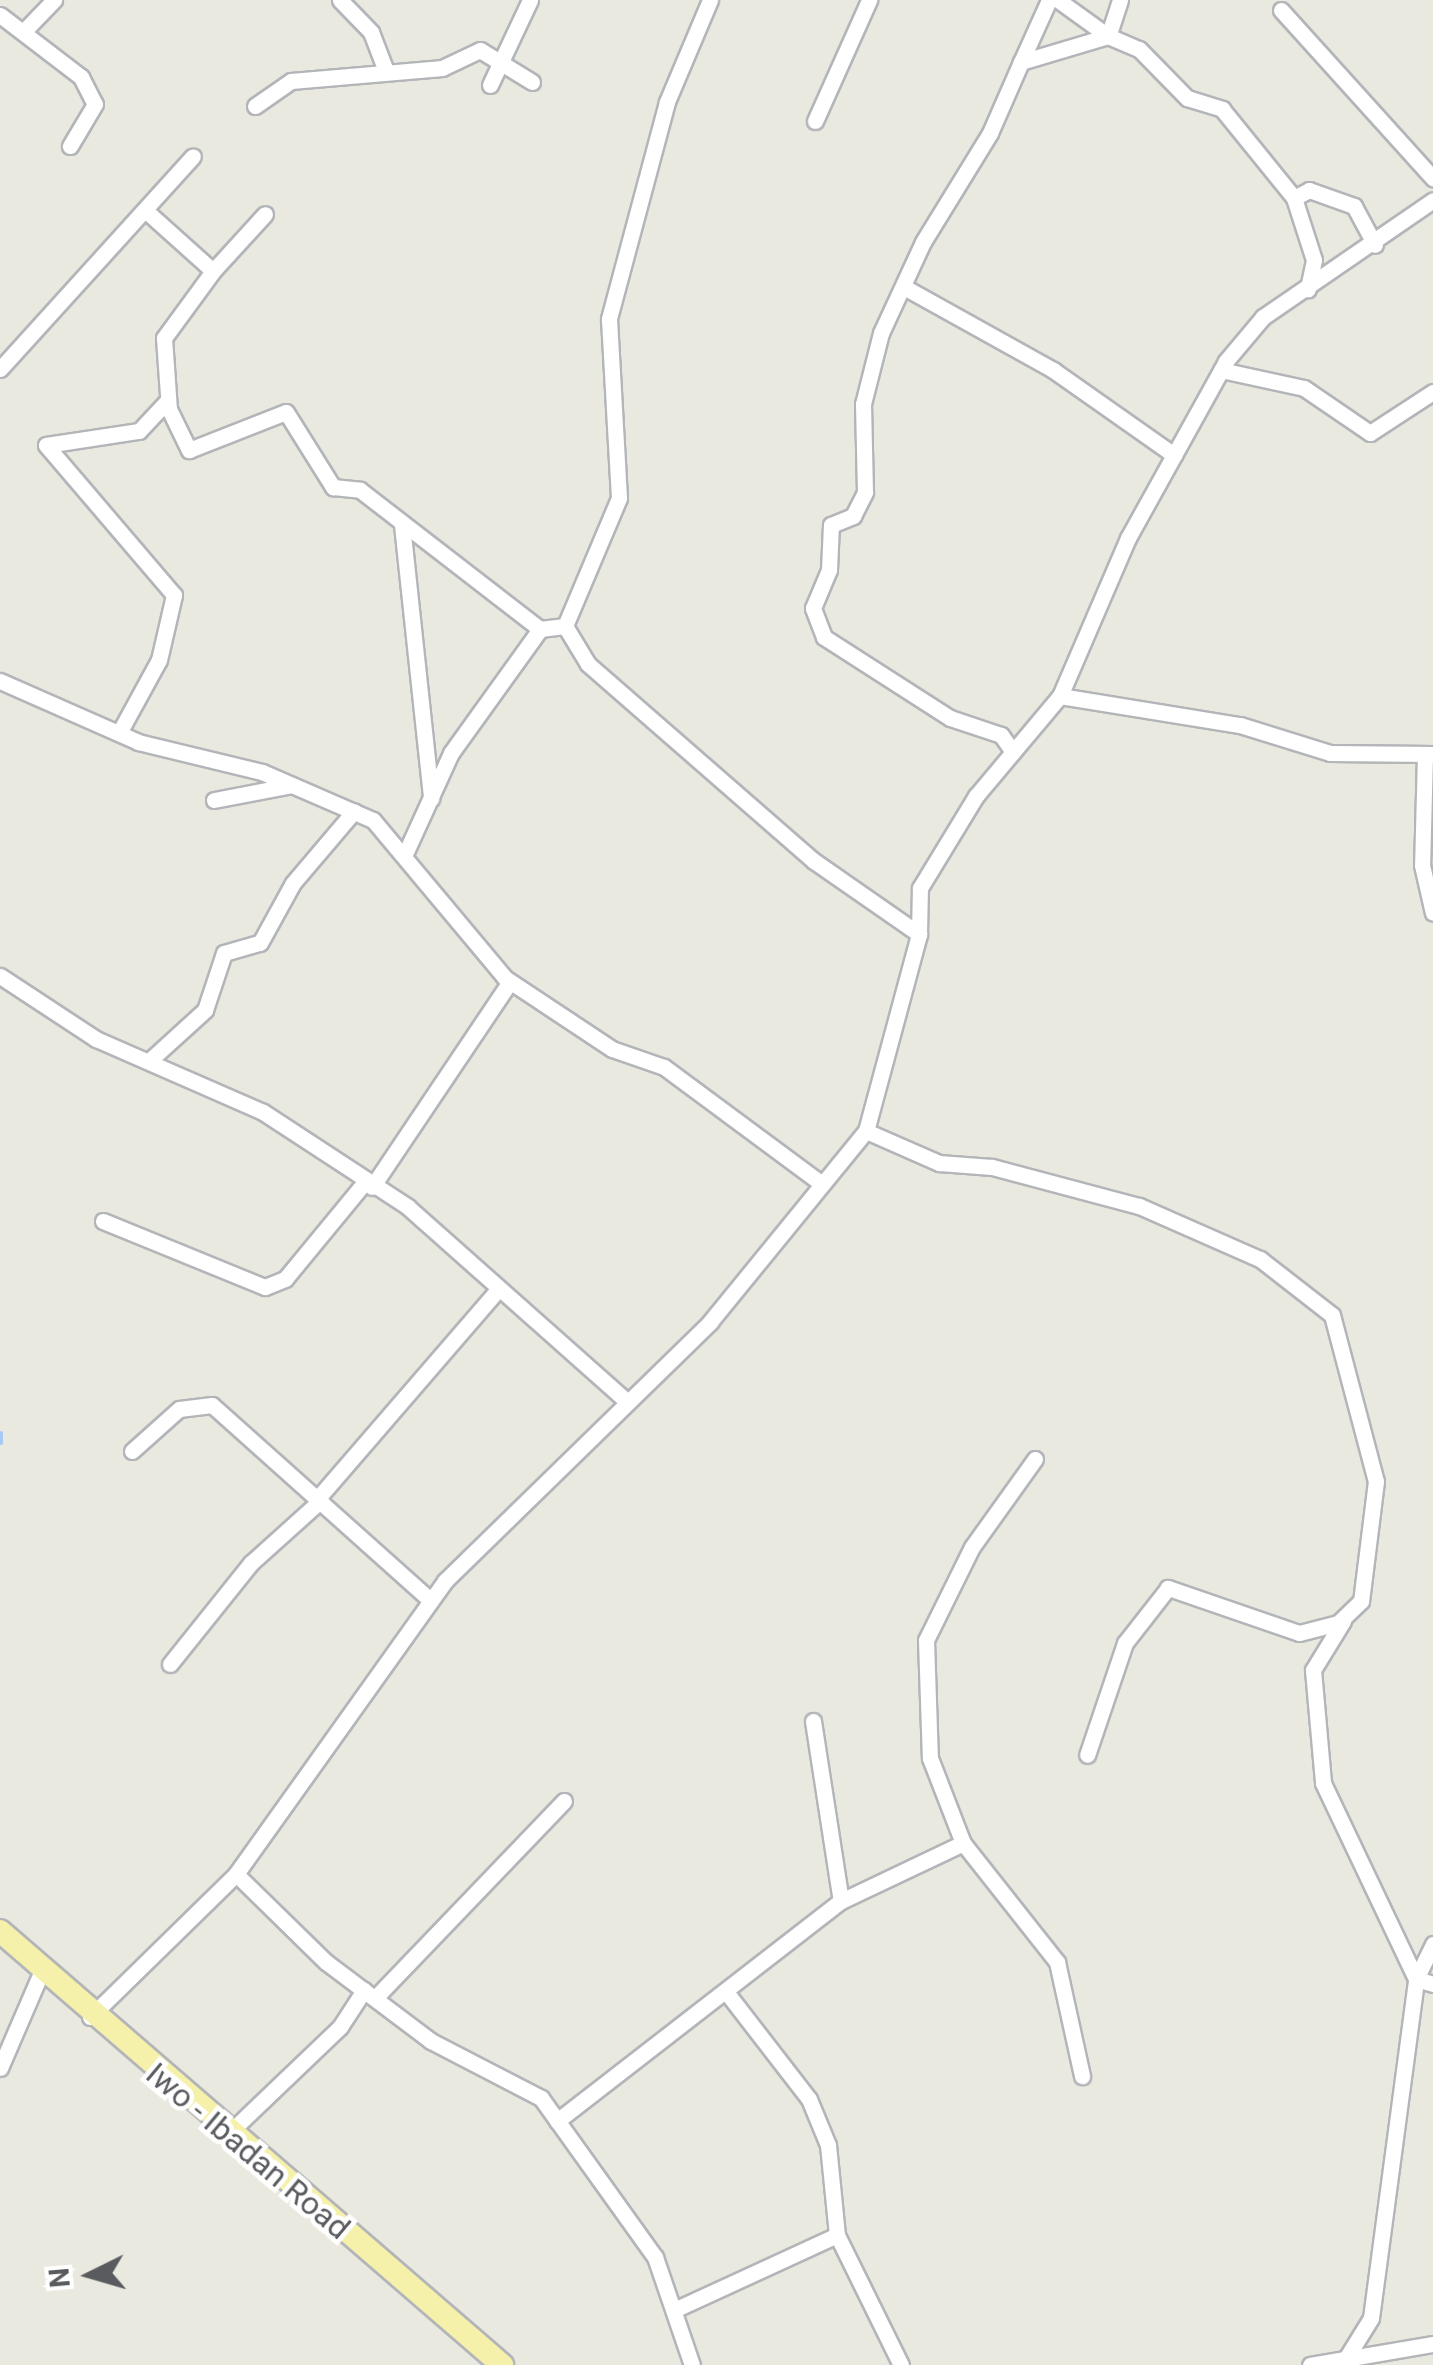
<!DOCTYPE html>
<html>
<head>
<meta charset="utf-8">
<style>
	body { margin:0 }
	#map { position:relative; width:1433px; height:2365px; overflow:hidden; background:#eae9e0; font-family:Roboto,sans-serif }
	div>[style] { position:absolute }
	.stream>* { height:5px; margin:-2.5px; padding:0 2.5px; transform-origin:2.5px; border-radius:2.5px; background:#a6caf5 }
	.roads { filter:drop-shadow(2px 0 #b3b5b9) drop-shadow(-2px 0 #b3b5b9) drop-shadow(0 2px #b3b5b9) drop-shadow(0 -2px #b3b5b9) }
	.minor>* { height:15px; margin:-7.5px; padding:0 7.5px; transform-origin:7.5px; border-radius:7.5px; background:#fff }
	.primary>* { height:22px; margin:-11px; padding:0 11px; transform-origin:11px; border-radius:11px; background:#f5f1aa }
	span { translate:-50% -50%; white-space:nowrap; text-align:center; line-height:1.15; -webkit-text-stroke:9px #fff; paint-order:stroke }
	.street-label { font-size:32px; color:#595b5f }
	.north { position:absolute; left:40px; top:2225px; width:100px; height:100px; -webkit-text-stroke:8px #fff; paint-order:stroke; rotate:265deg; font-size:28px; font-weight:700; line-height:40px; text-align:center; color:#595b5f }
	.north::after { content:''; display:block; margin:auto; width:35px; height:45px; background:#595b5f; clip-path:polygon(50% 0,100% 100%,50% 72%,0 100%) }
</style>
</head>
<body>
<div id="map">
	<div class="stream">
		<div style="left:0;top:1433px;width:9px;rotate:90deg"></div>
	</div>
	<div class="roads">
		<div class="minor">
			<div style="left:340px;top:0;width:45px;rotate:45.9deg"></div>
			<div style="left:371px;top:32px;width:42px;rotate:69deg"></div>
			<div style="left:710px;top:0;width:111px;rotate:112.9deg"></div>
			<div style="left:667px;top:102px;width:225px;rotate:105deg"></div>
			<div style="left:609px;top:319px;width:179px;rotate:86.8deg"></div>
			<div style="left:619px;top:498px;width:139px;rotate:112.9deg"></div>
			<div style="left:565px;top:626px;width:44px;rotate:58.8deg"></div>
			<div style="left:588px;top:664px;width:300px;rotate:41.1deg"></div>
			<div style="left:814px;top:861px;width:128px;rotate:34.8deg"></div>
			<div style="left:1058px;top:0;width:62px;rotate:35.8deg"></div>
			<div style="left:1120px;top:0;width:38px;rotate:108deg"></div>
			<div style="left:1108px;top:36px;width:34px;rotate:23deg"></div>
			<div style="left:1139px;top:49px;width:69px;rotate:45.6deg"></div>
			<div style="left:1187px;top:98px;width:37px;rotate:17deg"></div>
			<div style="left:1222px;top:109px;width:114px;rotate:51deg"></div>
			<div style="left:1294px;top:198px;width:65px;rotate:72.1deg"></div>
			<div style="left:1314px;top:260px;width:30px;rotate:102deg"></div>
			<div style="left:1281px;top:10px;width:227px;rotate:47.9deg"></div>
			<div style="left:0;top:15px;width:102px;rotate:37.4deg"></div>
			<div style="left:81px;top:77px;width:30px;rotate:63deg"></div>
			<div style="left:95px;top:104px;width:49px;rotate:120.8deg"></div>
			<div style="left:25px;top:30px;width:42px;rotate:-46deg"></div>
			<div style="left:1021px;top:62px;width:68px;rotate:-65.7deg"></div>
			<div style="left:490px;top:85px;width:94px;rotate:-64.8deg"></div>
			<div style="left:255px;top:106px;width:44px;rotate:-34.8deg"></div>
			<div style="left:291px;top:81px;width:152px;rotate:-4.9deg"></div>
			<div style="left:442px;top:68px;width:42px;rotate:-25.3deg"></div>
			<div style="left:480px;top:50px;width:61px;rotate:31.6deg"></div>
			<div style="left:815px;top:121px;width:133px;rotate:-65.9deg"></div>
			<div style="left:1294px;top:198px;width:17px;rotate:-28deg"></div>
			<div style="left:1309px;top:190px;width:48px;rotate:19.6deg"></div>
			<div style="left:1354px;top:206px;width:44px;rotate:61.7deg"></div>
			<div style="left:145px;top:210px;width:91px;rotate:41.9deg"></div>
			<div style="left:213px;top:271px;width:83px;rotate:126.2deg"></div>
			<div style="left:164px;top:338px;width:71px;rotate:86deg"></div>
			<div style="left:169px;top:409px;width:46px;rotate:64deg"></div>
			<div style="left:189px;top:450px;width:104px;rotate:-21.4deg"></div>
			<div style="left:286px;top:412px;width:89px;rotate:57.9deg"></div>
			<div style="left:333px;top:487px;width:27px;rotate:6deg"></div>
			<div style="left:360px;top:490px;width:227px;rotate:37.7deg"></div>
			<div style="left:213px;top:271px;width:77px;rotate:-47.6deg"></div>
			<div style="left:904px;top:287px;width:171px;rotate:29.1deg"></div>
			<div style="left:1053px;top:370px;width:148px;rotate:35.1deg"></div>
			<div style="left:0;top:369px;width:287px;rotate:-47.8deg"></div>
			<div style="left:1221px;top:370px;width:85px;rotate:12.2deg"></div>
			<div style="left:1304px;top:388px;width:80px;rotate:34.3deg"></div>
			<div style="left:1370px;top:433px;width:75px;rotate:-33.1deg"></div>
			<div style="left:402px;top:525px;width:275px;rotate:83.9deg"></div>
			<div style="left:0;top:681px;width:151px;rotate:23.8deg"></div>
			<div style="left:138px;top:742px;width:128px;rotate:13.6deg"></div>
			<div style="left:262px;top:772px;width:121px;rotate:23.4deg"></div>
			<div style="left:373px;top:820px;width:206px;rotate:50.1deg"></div>
			<div style="left:505px;top:978px;width:128px;rotate:33.6deg"></div>
			<div style="left:612px;top:1049px;width:55px;rotate:19.1deg"></div>
			<div style="left:664px;top:1067px;width:192px;rotate:36.5deg"></div>
			<div style="left:1060px;top:696px;width:182px;rotate:9.2deg"></div>
			<div style="left:1240px;top:725px;width:94px;rotate:17.3deg"></div>
			<div style="left:1330px;top:753px;width:103px;rotate:0.6deg"></div>
			<div style="left:119px;top:733px;width:83px;rotate:-61.3deg"></div>
			<div style="left:159px;top:660px;width:67px;rotate:-77deg"></div>
			<div style="left:174px;top:595px;width:197px;rotate:-130.5deg"></div>
			<div style="left:46px;top:445px;width:94px;rotate:-8.6deg"></div>
			<div style="left:139px;top:431px;width:42px;rotate:-46.9deg"></div>
			<div style="left:1013px;top:752px;width:21px;rotate:-125deg"></div>
			<div style="left:1001px;top:735px;width:54px;rotate:-161.6deg"></div>
			<div style="left:950px;top:718px;width:150px;rotate:-147.3deg"></div>
			<div style="left:824px;top:637px;width:31px;rotate:-111deg"></div>
			<div style="left:813px;top:608px;width:41px;rotate:-67.2deg"></div>
			<div style="left:829px;top:570px;width:45px;rotate:-87.5deg"></div>
			<div style="left:831px;top:525px;width:24px;rotate:-22deg"></div>
			<div style="left:853px;top:516px;width:27px;rotate:-63deg"></div>
			<div style="left:865px;top:492px;width:88px;rotate:-91.3deg"></div>
			<div style="left:863px;top:404px;width:73px;rotate:-75.8deg"></div>
			<div style="left:881px;top:333px;width:100px;rotate:-65.2deg"></div>
			<div style="left:923px;top:242px;width:128px;rotate:-58.4deg"></div>
			<div style="left:990px;top:133px;width:77px;rotate:-66.4deg"></div>
			<div style="left:1021px;top:62px;width:91px;rotate:-16.6deg"></div>
			<div style="left:1425px;top:754px;width:111px;rotate:91.5deg"></div>
			<div style="left:1422px;top:865px;width:49px;rotate:77.1deg"></div>
			<div style="left:214px;top:800px;width:79px;rotate:-10.9deg"></div>
			<div style="left:405px;top:854px;width:111px;rotate:-65.5deg"></div>
			<div style="left:451px;top:753px;width:153px;rotate:-54.3deg"></div>
			<div style="left:540px;top:629px;width:25px;rotate:-7deg"></div>
			<div style="left:0;top:976px;width:115px;rotate:33.3deg"></div>
			<div style="left:96px;top:1039px;width:182px;rotate:23.6deg"></div>
			<div style="left:263px;top:1112px;width:173px;rotate:33.2deg"></div>
			<div style="left:408px;top:1207px;width:290px;rotate:41.6deg"></div>
			<div style="left:149px;top:1061px;width:76px;rotate:-42.3deg"></div>
			<div style="left:205px;top:1010px;width:60px;rotate:-71.6deg"></div>
			<div style="left:224px;top:953px;width:37px;rotate:-16deg"></div>
			<div style="left:260px;top:943px;width:68px;rotate:-61.2deg"></div>
			<div style="left:293px;top:883px;width:94px;rotate:-49.7deg"></div>
			<div style="left:866px;top:1131px;width:80px;rotate:23.7deg"></div>
			<div style="left:939px;top:1163px;width:53px;rotate:4.3deg"></div>
			<div style="left:992px;top:1167px;width:152px;rotate:14.9deg"></div>
			<div style="left:1139px;top:1206px;width:132px;rotate:23.7deg"></div>
			<div style="left:1260px;top:1259px;width:91px;rotate:37.9deg"></div>
			<div style="left:1332px;top:1315px;width:172px;rotate:75.2deg"></div>
			<div style="left:1376px;top:1481px;width:121px;rotate:97.1deg"></div>
			<div style="left:1361px;top:1601px;width:32px;rotate:136deg"></div>
			<div style="left:1338px;top:1623px;width:40px;rotate:165.6deg"></div>
			<div style="left:1299px;top:1633px;width:139px;rotate:-161deg"></div>
			<div style="left:1168px;top:1588px;width:70px;rotate:128deg"></div>
			<div style="left:1125px;top:1643px;width:118px;rotate:108.7deg"></div>
			<div style="left:372px;top:1187px;width:247px;rotate:-56.1deg"></div>
			<div style="left:103px;top:1221px;width:175px;rotate:22.2deg"></div>
			<div style="left:265px;top:1287px;width:22px;rotate:-22deg"></div>
			<div style="left:285px;top:1279px;width:124px;rotate:-50.5deg"></div>
			<div style="left:132px;top:1451px;width:63px;rotate:-41.8deg"></div>
			<div style="left:179px;top:1409px;width:33px;rotate:-7deg"></div>
			<div style="left:212px;top:1405px;width:292px;rotate:41.8deg"></div>
			<div style="left:1035px;top:1459px;width:108px;rotate:125.6deg"></div>
			<div style="left:972px;top:1547px;width:104px;rotate:116.3deg"></div>
			<div style="left:926px;top:1640px;width:118px;rotate:88.1deg"></div>
			<div style="left:930px;top:1758px;width:91px;rotate:68.8deg"></div>
			<div style="left:963px;top:1843px;width:152px;rotate:51.7deg"></div>
			<div style="left:1057px;top:1962px;width:117px;rotate:77.6deg"></div>
			<div style="left:318px;top:1498px;width:277px;rotate:-49.2deg"></div>
			<div style="left:1343px;top:1621px;width:57px;rotate:121.5deg"></div>
			<div style="left:1313px;top:1670px;width:113px;rotate:84.9deg"></div>
			<div style="left:1323px;top:1783px;width:217px;rotate:64.6deg"></div>
			<div style="left:1416px;top:1979px;width:18px;rotate:16deg"></div>
			<div style="left:170px;top:1664px;width:129px;rotate:-51.3deg"></div>
			<div style="left:251px;top:1563px;width:94px;rotate:-42deg"></div>
			<div style="left:813px;top:1721px;width:182px;rotate:81.2deg"></div>
			<div style="left:236px;top:1874px;width:126px;rotate:44.4deg"></div>
			<div style="left:326px;top:1962px;width:131px;rotate:37deg"></div>
			<div style="left:431px;top:2041px;width:124px;rotate:27.4deg"></div>
			<div style="left:541px;top:2098px;width:196px;rotate:54.4deg"></div>
			<div style="left:655px;top:2257px;width:114px;rotate:71.1deg"></div>
			<div style="left:727px;top:1993px;width:134px;rotate:52.3deg"></div>
			<div style="left:809px;top:2099px;width:50px;rotate:67.6deg"></div>
			<div style="left:828px;top:2145px;width:90px;rotate:84.3deg"></div>
			<div style="left:837px;top:2235px;width:145px;rotate:63.8deg"></div>
			<div style="left:375px;top:1998px;width:273px;rotate:-46.2deg"></div>
			<div style="left:90px;top:2017px;width:204px;rotate:-44.4deg"></div>
			<div style="left:236px;top:1874px;width:360px;rotate:-54.5deg"></div>
			<div style="left:445px;top:1581px;width:371px;rotate:-44.3deg"></div>
			<div style="left:710px;top:1322px;width:247px;rotate:-50.8deg"></div>
			<div style="left:866px;top:1131px;width:204px;rotate:-74.9deg"></div>
			<div style="left:919px;top:934px;width:46px;rotate:-88.8deg"></div>
			<div style="left:920px;top:888px;width:108px;rotate:-58.7deg"></div>
			<div style="left:976px;top:796px;width:131px;rotate:-50deg"></div>
			<div style="left:1060px;top:696px;width:172px;rotate:-66.7deg"></div>
			<div style="left:1128px;top:538px;width:202px;rotate:-61deg"></div>
			<div style="left:1226px;top:361px;width:57px;rotate:-49.9deg"></div>
			<div style="left:1263px;top:317px;width:206px;rotate:-34.5deg"></div>
			<div style="left:0;top:2068px;width:111px;rotate:-66.7deg"></div>
			<div style="left:557px;top:2121px;width:359px;rotate:-37.8deg"></div>
			<div style="left:841px;top:1901px;width:135px;rotate:-25.4deg"></div>
			<div style="left:228px;top:2134px;width:155px;rotate:-43.7deg"></div>
			<div style="left:340px;top:2027px;width:44px;rotate:-57deg"></div>
			<div style="left:674px;top:2310px;width:179px;rotate:-24.7deg"></div>
			<div style="left:1310px;top:2365px;width:125px;rotate:-9.7deg"></div>
			<div style="left:1342px;top:2365px;width:55px;rotate:-58.3deg"></div>
			<div style="left:1371px;top:2318px;width:342px;rotate:-82.4deg"></div>
			<div style="left:1416px;top:1979px;width:39px;rotate:-64deg"></div>
		</div>
		<div class="primary">
			<div style="left:0;top:1931px;width:664px;rotate:40.84deg"></div>
		</div>
	</div>
	<div class="street-label">
		<span style="left:248px;top:2151px;rotate:40deg">Iwo - Ibadan Road</span>
	</div>
	<div class="north">N</div>
</div>
</body>
</html>
